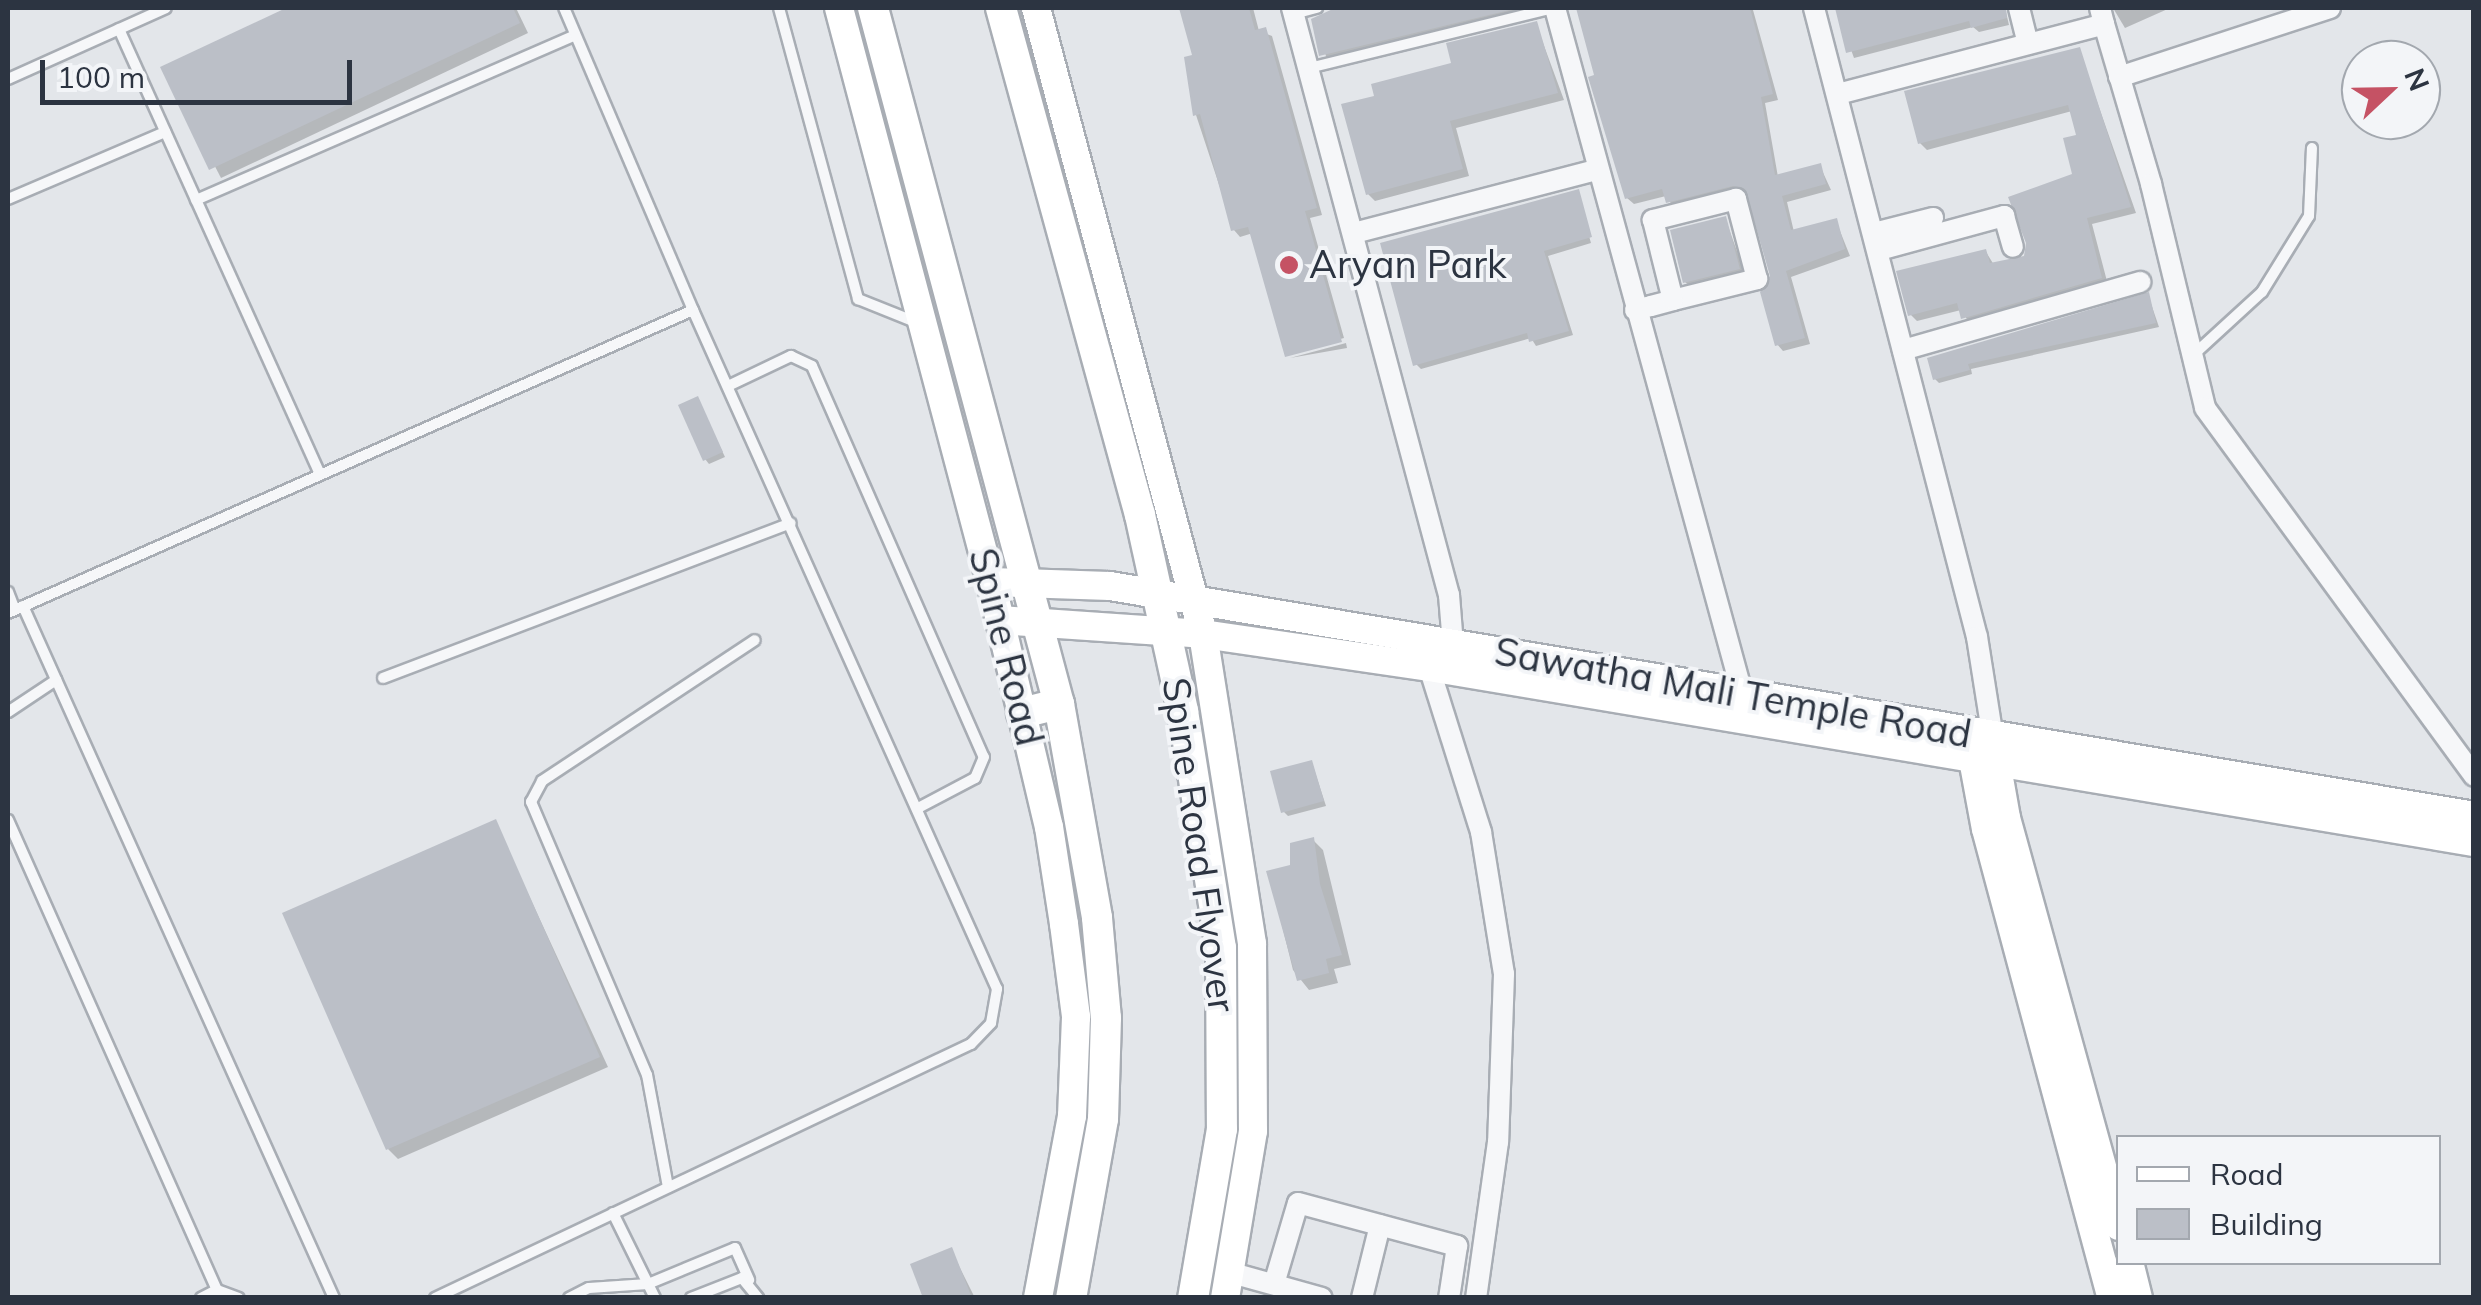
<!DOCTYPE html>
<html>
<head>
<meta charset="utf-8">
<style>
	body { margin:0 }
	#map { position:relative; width:2481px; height:1305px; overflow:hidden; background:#e3e6ea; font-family:Mulish,sans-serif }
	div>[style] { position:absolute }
	.shadow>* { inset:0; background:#0003 }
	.building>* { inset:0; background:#bbbfc7 }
	.roads { filter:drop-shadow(2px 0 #a8adb4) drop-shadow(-2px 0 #a8adb4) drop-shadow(0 2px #a8adb4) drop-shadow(0 -2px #a8adb4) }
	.lane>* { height:10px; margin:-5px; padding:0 5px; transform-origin:5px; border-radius:5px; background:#f6f7f9 }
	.street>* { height:20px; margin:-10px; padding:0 10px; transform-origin:10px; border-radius:10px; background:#f6f7f9 }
	.secondary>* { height:28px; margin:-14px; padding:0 14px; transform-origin:14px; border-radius:14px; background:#fff }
	.primary>* { height:30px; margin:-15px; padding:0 15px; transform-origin:15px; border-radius:15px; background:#fff }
	.dots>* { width:28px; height:28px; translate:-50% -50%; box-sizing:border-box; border:5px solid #f3f5f8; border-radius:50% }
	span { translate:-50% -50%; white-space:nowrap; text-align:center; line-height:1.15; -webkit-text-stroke:8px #f3f5f8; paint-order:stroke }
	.poi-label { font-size:38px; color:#2c3441 }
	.left { translate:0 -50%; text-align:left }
	.street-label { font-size:38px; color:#2c3441 }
	.frame { position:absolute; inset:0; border:10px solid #2c3441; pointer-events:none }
	.legend { position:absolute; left:2116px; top:1135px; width:325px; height:130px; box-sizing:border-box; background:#f3f5f8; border:2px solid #a3a8af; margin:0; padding:12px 18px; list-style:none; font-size:30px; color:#2c3441 }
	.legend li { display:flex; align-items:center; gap:20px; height:50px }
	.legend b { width:50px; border:2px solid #a3a8af }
	.north { position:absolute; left:2341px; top:40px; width:100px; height:100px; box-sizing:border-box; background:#f3f5f8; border:2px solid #a3a8af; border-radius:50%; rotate:68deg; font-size:28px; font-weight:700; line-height:40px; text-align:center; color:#2c3441 }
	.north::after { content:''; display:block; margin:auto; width:35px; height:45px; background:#c55264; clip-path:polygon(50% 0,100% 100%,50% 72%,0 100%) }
	.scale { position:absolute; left:40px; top:60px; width:312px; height:45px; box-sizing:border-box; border:5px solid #2c3441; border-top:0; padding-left:12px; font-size:30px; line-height:35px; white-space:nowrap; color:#2c3441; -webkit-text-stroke:8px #f3f5f8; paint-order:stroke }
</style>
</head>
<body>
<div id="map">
	<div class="shadow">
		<div style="clip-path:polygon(292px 8px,516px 8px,528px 33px,221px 178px,164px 68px)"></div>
		<div style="clip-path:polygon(1183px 8px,1253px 8px,1259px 31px,1272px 36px,1322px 215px,1310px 218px,1344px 338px,1288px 353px,1253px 233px,1240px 237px,1234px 230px,1196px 115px,1195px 57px)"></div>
		<div style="clip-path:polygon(1355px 8px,1537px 8px,1328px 62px,1314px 20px)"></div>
		<div style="clip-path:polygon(1579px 8px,1762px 8px,1753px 10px,1778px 100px,1765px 103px,1778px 177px,1820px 166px,1831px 190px,1787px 202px,1794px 232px,1836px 221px,1850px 256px,1791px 277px,1810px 344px,1783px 351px,1777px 344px,1773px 276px,1749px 193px,1674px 208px,1666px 196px,1634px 204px,1627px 198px)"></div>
		<div style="clip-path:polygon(1836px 8px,2005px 8px,2009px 25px,1979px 32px,1973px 27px,1854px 58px)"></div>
		<div style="clip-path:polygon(2113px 8px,2170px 8px,2125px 28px)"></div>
		<div style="clip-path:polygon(1536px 24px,1564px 100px,1456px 128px,1469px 176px,1375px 201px,1368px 194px,1454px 65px)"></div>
		<div style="clip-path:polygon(2079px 50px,2136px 213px,2092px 224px,2108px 285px,1970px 324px,1961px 310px,1917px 321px,1910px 314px,1986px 252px,1994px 265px,2026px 258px,2075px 175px,2079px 136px,2072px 111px,1927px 150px,1920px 143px)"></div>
		<div style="clip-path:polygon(1577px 194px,1591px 243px,1548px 256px,1573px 335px,1536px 346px,1531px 338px,1421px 369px,1416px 364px)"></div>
		<div style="clip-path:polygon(1725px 218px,1746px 276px,1693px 289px,1685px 282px)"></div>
		<div style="clip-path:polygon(2148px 295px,2159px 327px,1971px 369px,1972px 374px,1939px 383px,1935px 379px,1930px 359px)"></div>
		<div style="clip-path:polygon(1346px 343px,1347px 348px,1290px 358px)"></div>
		<div style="clip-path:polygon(697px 399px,725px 457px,709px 464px,705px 459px)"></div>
		<div style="clip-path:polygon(1312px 763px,1326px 806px,1288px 816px,1283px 811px)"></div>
		<div style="clip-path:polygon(495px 822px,608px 1067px,398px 1159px,388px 1149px)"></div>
		<div style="clip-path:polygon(1313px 840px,1323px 850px,1351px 965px,1334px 969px,1338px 983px,1309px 990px,1293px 970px,1269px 873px,1292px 867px)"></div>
		<div style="clip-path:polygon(951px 1250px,975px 1298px,926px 1298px)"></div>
	</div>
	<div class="building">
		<div style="clip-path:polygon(286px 8px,513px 8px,520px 23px,209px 170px,160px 67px)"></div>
		<div style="clip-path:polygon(1179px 8px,1249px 8px,1255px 30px,1266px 27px,1317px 208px,1305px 211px,1342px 342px,1285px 357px,1248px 227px,1231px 231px,1200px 114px,1193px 116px,1184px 57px,1192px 55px)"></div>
		<div style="clip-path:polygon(1335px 8px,1518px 8px,1319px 56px,1311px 19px)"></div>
		<div style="clip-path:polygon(1576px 8px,1750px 8px,1773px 94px,1761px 97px,1775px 175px,1821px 163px,1826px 184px,1782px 196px,1791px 230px,1837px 218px,1845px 249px,1786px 271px,1805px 338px,1775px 346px,1760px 292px,1770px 276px,1745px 189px,1733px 186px,1666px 203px,1662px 189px,1625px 199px,1588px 77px,1594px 75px)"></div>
		<div style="clip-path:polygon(1835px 8px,2006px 8px,2007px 18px,1971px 28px,1969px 21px,1846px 53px)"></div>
		<div style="clip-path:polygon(1537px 21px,1558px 93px,1450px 121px,1463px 169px,1366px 195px,1341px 104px,1374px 96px,1371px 84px,1451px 63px,1446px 43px)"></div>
		<div style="clip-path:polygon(2080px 47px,2131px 207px,2087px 218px,2102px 278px,1961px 319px,1957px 303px,1908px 316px,1896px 271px,1986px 249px,1990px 263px,2024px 256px,2026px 243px,2008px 197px,2072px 174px,2063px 138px,2076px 135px,2068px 105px,1918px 144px,1904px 91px)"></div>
		<div style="clip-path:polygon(1579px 189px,1592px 237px,1544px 251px,1569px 331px,1529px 342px,1527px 333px,1413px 366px,1380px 243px)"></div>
		<div style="clip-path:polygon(1726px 216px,1740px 269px,1683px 283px,1670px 230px)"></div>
		<div style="clip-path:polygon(2149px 292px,2156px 323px,1968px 364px,1970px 370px,1933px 380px,1927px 358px)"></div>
		<div style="clip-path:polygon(698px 396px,723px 452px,703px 461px,678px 405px)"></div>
		<div style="clip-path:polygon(1312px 760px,1324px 801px,1281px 813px,1270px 771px)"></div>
		<div style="clip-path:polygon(496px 819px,600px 1057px,386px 1150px,282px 913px)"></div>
		<div style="clip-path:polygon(1314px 837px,1320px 884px,1342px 955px,1326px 959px,1329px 973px,1297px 981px,1266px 871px,1290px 865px,1290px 843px)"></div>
		<div style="clip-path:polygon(952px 1247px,972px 1298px,923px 1298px,910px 1264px)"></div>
	</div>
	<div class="roads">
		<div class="lane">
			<div style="left:779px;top:8px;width:302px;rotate:74.8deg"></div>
			<div style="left:858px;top:299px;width:65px;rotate:21.8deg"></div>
			<div style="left:1294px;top:14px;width:24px;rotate:-15deg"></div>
			<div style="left:119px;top:29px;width:489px;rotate:65.7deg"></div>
			<div style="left:1309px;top:68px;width:251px;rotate:-13.8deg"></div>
			<div style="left:8px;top:79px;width:173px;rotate:-24.2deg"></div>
			<div style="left:8px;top:199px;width:171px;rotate:-23.1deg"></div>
			<div style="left:196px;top:200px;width:413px;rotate:-23.5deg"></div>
			<div style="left:2191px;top:357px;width:96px;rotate:-42.5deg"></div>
			<div style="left:2262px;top:292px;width:89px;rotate:-58.3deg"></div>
			<div style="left:2309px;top:216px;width:68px;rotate:-87.5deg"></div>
			<div style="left:728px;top:386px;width:70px;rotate:-25.5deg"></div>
			<div style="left:791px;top:356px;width:23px;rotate:25deg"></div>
			<div style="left:812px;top:366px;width:427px;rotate:66.3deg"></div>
			<div style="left:984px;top:757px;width:23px;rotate:113deg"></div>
			<div style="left:975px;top:778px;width:64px;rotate:152.2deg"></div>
			<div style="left:8px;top:592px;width:19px;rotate:69deg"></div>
			<div style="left:23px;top:606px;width:759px;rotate:65.8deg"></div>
			<div style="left:8px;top:613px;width:749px;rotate:-23.86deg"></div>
			<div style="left:693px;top:310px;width:328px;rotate:-113.1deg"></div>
			<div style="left:383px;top:678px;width:436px;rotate:-20.8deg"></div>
			<div style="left:8px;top:712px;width:58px;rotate:-33.7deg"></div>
			<div style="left:8px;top:820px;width:514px;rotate:66.03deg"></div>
			<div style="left:668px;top:1187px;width:114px;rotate:-100.6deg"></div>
			<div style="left:647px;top:1075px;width:297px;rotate:-113deg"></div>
			<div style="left:531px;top:802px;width:24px;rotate:-62deg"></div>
			<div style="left:542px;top:781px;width:255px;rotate:-33.5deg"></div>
			<div style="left:613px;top:1213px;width:95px;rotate:63.7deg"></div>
			<div style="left:201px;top:1298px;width:18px;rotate:-27deg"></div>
			<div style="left:217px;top:1290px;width:23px;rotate:20deg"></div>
			<div style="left:435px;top:1298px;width:593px;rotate:-25.36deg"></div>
			<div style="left:971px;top:1044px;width:29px;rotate:-46deg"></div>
			<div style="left:991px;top:1023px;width:35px;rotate:-80deg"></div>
			<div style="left:997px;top:989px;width:744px;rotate:-114.12deg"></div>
			<div style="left:569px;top:1298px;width:22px;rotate:-27deg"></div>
			<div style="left:589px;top:1288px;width:59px;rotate:-3.9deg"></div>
			<div style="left:648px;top:1284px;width:94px;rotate:-22.5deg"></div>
			<div style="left:735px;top:1248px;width:35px;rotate:66deg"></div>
			<div style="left:691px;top:1298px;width:55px;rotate:-21.4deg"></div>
			<div style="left:742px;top:1278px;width:26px;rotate:51deg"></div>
		</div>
		<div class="street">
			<div style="left:1292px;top:8px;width:608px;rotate:75.03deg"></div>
			<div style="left:1449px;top:595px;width:50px;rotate:85.4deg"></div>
			<div style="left:1555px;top:8px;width:713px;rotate:74.72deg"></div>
			<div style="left:1814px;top:8px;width:650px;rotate:75.47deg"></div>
			<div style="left:1977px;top:637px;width:102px;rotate:81deg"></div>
			<div style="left:2019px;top:8px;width:37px;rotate:76deg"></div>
			<div style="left:2104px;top:24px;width:167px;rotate:73.6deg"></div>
			<div style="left:2151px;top:184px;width:230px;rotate:76.4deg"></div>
			<div style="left:2205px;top:408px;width:456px;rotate:53.8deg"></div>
			<div style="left:2119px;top:77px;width:222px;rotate:-18.1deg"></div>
			<div style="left:1838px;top:94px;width:275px;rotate:-14.7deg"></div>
			<div style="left:2104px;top:24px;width:16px;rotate:-104deg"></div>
			<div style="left:1354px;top:233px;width:250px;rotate:-14.6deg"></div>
			<div style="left:1874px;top:233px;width:61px;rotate:-14.3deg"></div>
			<div style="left:1879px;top:250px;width:130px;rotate:-15.2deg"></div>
			<div style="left:2004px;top:216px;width:32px;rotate:74deg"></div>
			<div style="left:1635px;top:310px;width:16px;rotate:-14deg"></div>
			<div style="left:1651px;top:306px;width:23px;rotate:-15deg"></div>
			<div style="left:1673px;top:300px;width:87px;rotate:-14deg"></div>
			<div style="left:1757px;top:279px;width:83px;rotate:-104.7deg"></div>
			<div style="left:1736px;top:199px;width:86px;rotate:165.8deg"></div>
			<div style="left:1653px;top:220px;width:82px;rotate:76deg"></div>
			<div style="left:1903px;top:350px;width:247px;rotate:-16deg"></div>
			<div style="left:1429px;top:667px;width:173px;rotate:72.5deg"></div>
			<div style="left:1481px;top:832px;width:144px;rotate:80.8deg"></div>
			<div style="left:1504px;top:974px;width:168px;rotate:92deg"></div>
			<div style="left:1498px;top:1142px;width:158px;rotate:98deg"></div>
			<div style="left:1232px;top:1273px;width:93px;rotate:15.5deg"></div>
			<div style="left:1274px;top:1284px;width:84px;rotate:-73.5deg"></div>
			<div style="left:1298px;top:1203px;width:165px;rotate:15.1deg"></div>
			<div style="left:1457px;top:1246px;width:53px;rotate:98.7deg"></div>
			<div style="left:1362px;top:1298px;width:75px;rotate:-76.1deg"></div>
		</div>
		<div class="secondary">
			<div style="left:839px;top:8px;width:594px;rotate:75.17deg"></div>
			<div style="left:991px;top:582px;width:252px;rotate:76.7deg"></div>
			<div style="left:1049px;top:827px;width:98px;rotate:81.2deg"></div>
			<div style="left:1064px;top:924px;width:94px;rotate:82.6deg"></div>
			<div style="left:1076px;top:1017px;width:99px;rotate:92.3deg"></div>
			<div style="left:1072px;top:1116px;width:185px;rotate:100.6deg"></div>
			<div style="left:1036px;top:8px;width:648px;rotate:75.06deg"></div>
			<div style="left:1203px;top:634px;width:314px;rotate:81deg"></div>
			<div style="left:1252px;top:944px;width:187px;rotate:89.7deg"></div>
			<div style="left:1253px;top:1131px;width:169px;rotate:99.5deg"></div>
			<div style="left:991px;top:582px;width:119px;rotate:1.9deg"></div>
			<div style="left:1110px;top:586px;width:1383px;rotate:9.57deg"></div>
			<div style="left:999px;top:620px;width:204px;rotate:3.9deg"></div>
			<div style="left:1203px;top:634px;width:228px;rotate:8.3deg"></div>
			<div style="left:1429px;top:667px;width:1060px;rotate:9.51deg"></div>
			<div style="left:1970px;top:743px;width:87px;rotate:79.5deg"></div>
			<div style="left:1986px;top:829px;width:486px;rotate:75deg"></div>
			<div style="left:1993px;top:744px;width:75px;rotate:80deg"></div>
			<div style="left:2006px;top:818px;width:423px;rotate:74.6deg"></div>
			<div style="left:2129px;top:1262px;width:37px;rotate:76deg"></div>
		</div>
		<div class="primary">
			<div style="left:873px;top:8px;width:720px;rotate:75.04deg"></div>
			<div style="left:1059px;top:704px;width:217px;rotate:79.9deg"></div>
			<div style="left:1097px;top:918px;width:100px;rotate:84.9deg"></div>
			<div style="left:1106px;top:1018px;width:101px;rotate:91.7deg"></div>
			<div style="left:1103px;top:1119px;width:182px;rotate:100.1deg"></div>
			<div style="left:1001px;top:8px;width:526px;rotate:74.67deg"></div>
			<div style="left:1140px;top:515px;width:201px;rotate:77.6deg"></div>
			<div style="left:1183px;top:711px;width:240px;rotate:80.9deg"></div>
			<div style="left:1221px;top:948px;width:181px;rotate:89.7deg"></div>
			<div style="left:1222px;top:1129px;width:171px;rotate:99.7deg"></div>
			<div style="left:1022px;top:713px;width:38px;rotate:-14deg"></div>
		</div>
	</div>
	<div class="dots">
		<div style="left:1289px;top:265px;background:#c55264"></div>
	</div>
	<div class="poi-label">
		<span class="left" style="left:1309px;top:265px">Aryan Park</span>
	</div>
	<div class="street-label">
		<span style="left:1006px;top:647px;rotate:76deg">Spine Road</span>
		<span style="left:1733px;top:693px;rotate:10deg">Sawatha Mali Temple Road</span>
		<span style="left:1199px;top:845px;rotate:82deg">Spine Road Flyover</span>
	</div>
	<div class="frame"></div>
	<ul class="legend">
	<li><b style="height:12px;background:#fff"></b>Road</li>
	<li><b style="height:28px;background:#bbbfc7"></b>Building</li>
	</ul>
	<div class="north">N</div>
	<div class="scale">100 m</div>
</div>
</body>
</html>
